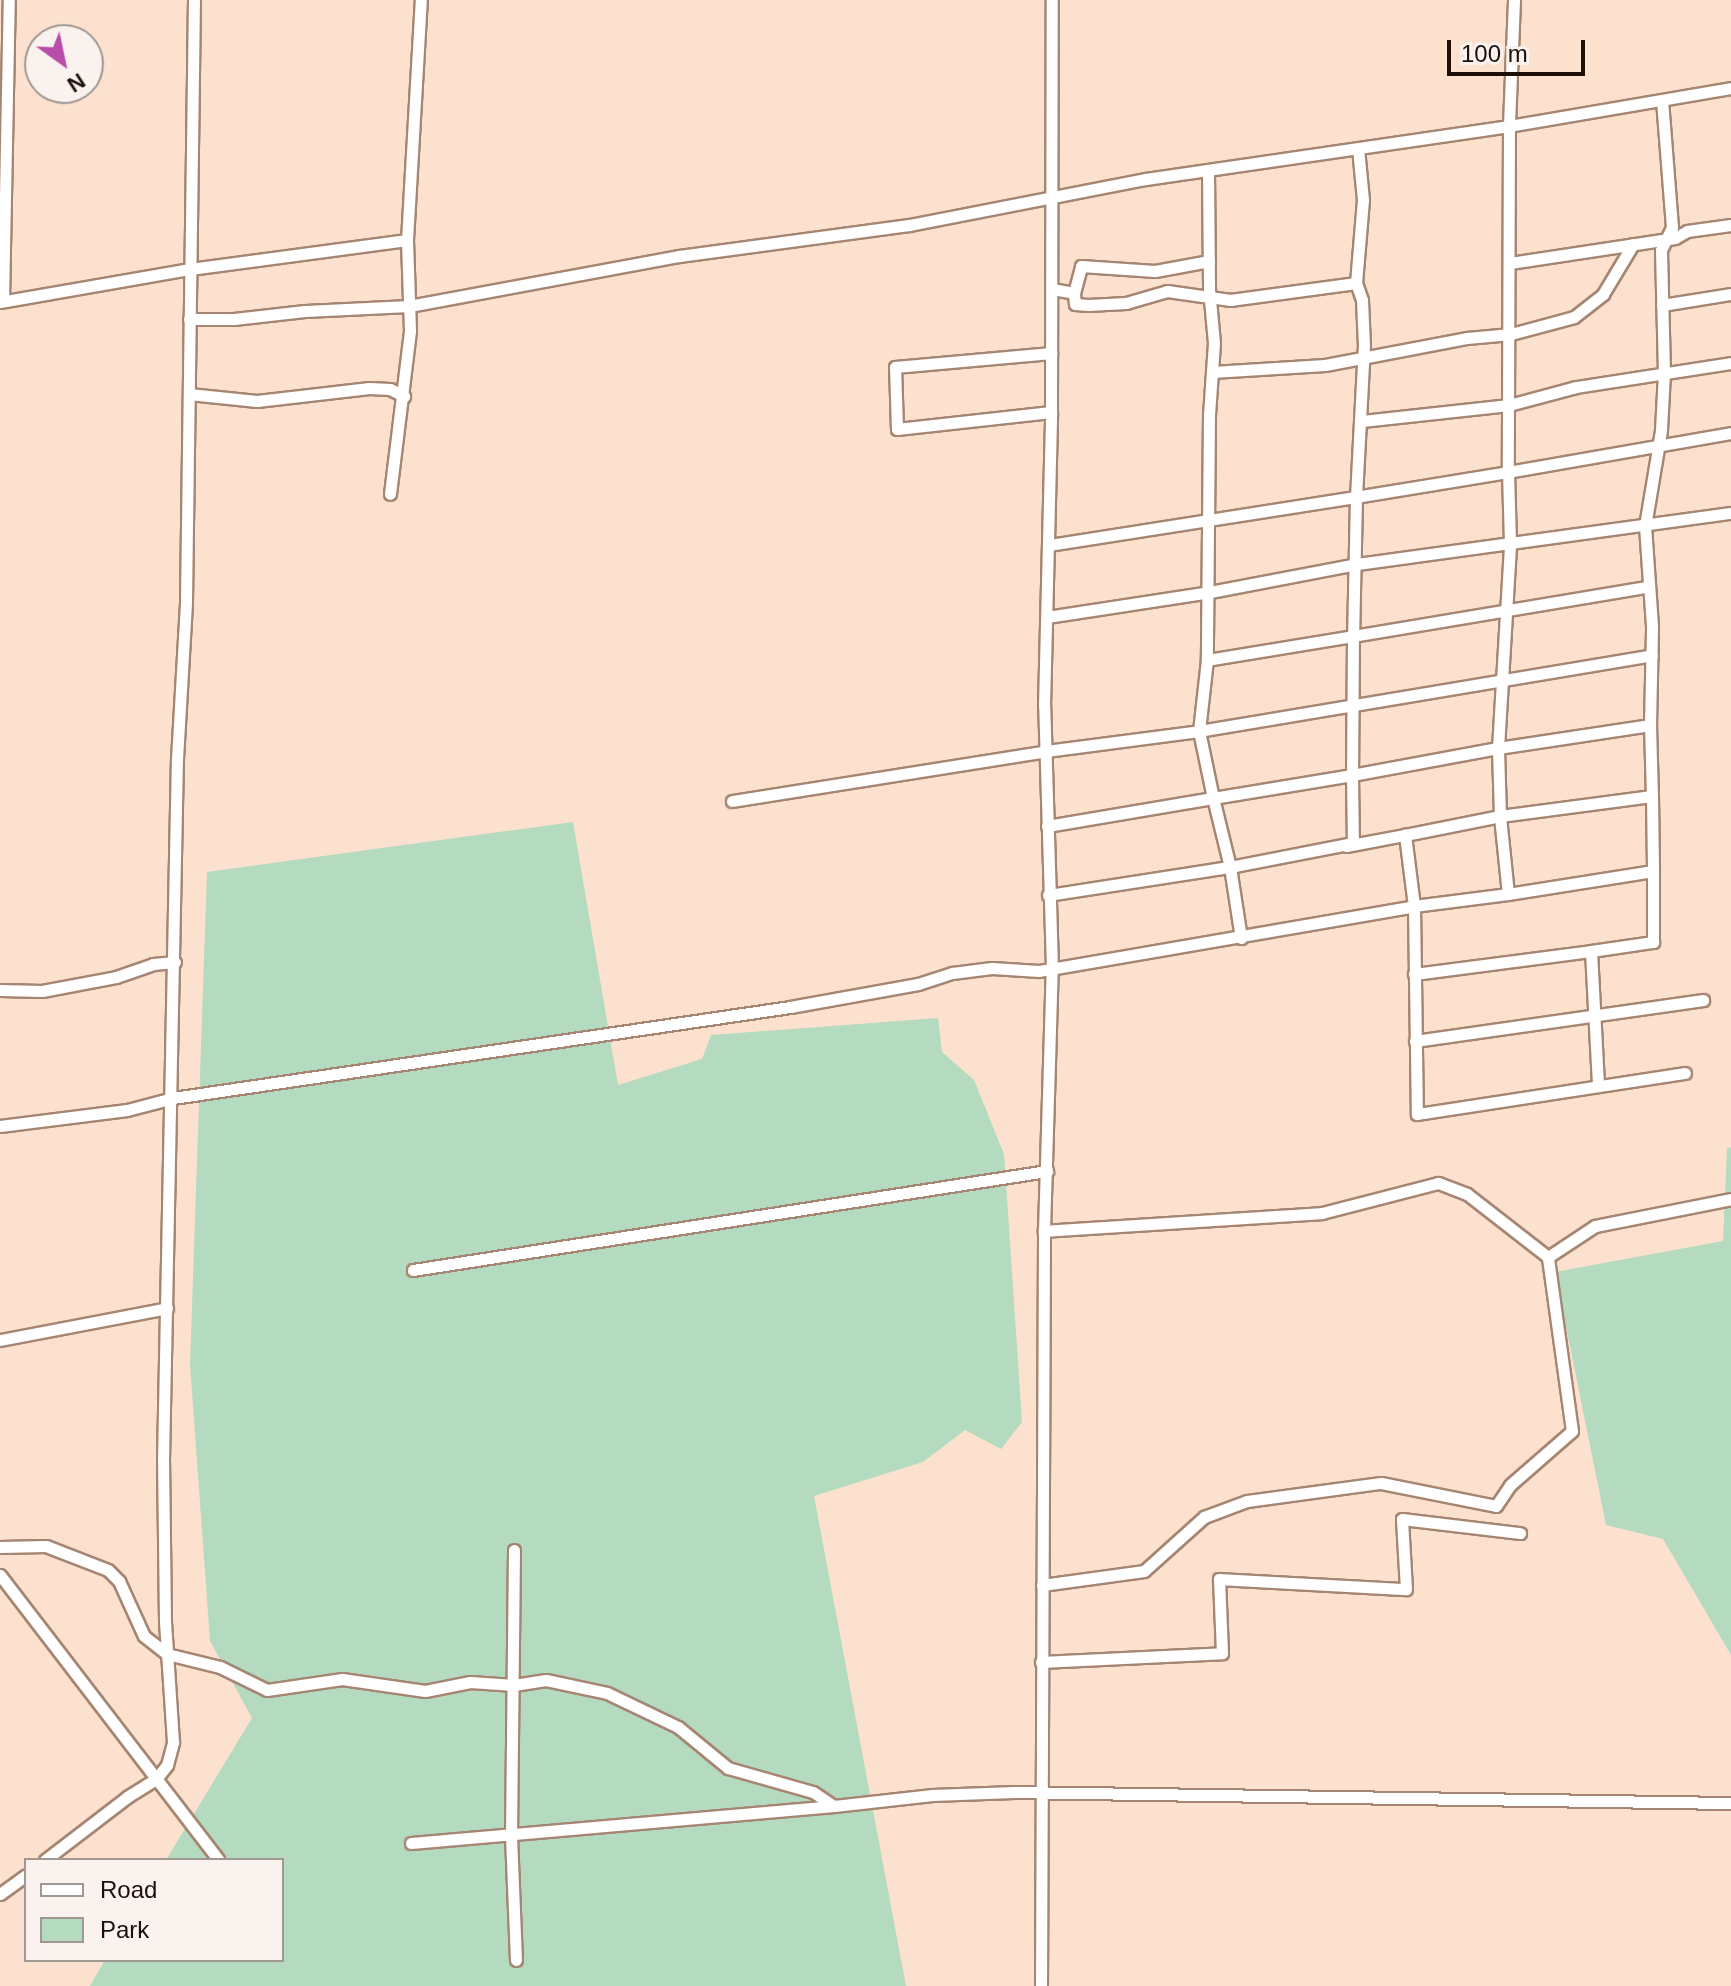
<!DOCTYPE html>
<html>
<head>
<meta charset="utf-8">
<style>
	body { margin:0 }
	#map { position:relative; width:1731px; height:1986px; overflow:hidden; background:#fce1cf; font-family:Arial,sans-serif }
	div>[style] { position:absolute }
	.green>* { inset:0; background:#b4dac0 }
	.roads { filter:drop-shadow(2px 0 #a68672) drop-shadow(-2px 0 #a68672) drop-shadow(0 2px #a68672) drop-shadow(0 -2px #a68672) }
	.minor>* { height:11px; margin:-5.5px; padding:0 5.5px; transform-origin:5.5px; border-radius:5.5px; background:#fff }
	span { translate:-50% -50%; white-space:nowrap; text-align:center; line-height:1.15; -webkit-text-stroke:8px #faf2ee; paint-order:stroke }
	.legend { position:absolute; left:24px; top:1858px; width:260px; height:104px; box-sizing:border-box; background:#faf2ee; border:2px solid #a19892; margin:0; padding:10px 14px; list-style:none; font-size:24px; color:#1c1009 }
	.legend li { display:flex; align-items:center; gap:16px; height:40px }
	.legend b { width:40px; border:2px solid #a19892 }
	.north { position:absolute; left:24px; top:24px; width:80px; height:80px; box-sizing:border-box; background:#faf2ee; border:2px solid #a19892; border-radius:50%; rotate:147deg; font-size:22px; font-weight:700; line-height:32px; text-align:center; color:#1c1009 }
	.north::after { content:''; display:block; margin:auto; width:28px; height:36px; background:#ba4caa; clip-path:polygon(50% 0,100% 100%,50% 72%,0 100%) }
	.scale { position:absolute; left:1447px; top:40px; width:138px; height:36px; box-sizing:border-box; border:4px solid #1c1009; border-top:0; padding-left:10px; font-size:24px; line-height:28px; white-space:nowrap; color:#1c1009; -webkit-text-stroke:6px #faf2ee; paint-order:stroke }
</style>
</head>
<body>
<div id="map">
	<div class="green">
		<div style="clip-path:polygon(573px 822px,618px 1085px,702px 1059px,711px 1035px,938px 1018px,942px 1052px,974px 1080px,1004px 1154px,1022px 1422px,1001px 1449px,965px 1430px,923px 1462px,814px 1496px,906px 1986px,90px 1986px,105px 1960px,282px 1960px,282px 1860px,166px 1860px,252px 1718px,210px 1641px,190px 1364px,207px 872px)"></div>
		<div style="clip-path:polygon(1731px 1147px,1731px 1655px,1663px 1539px,1606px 1525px,1555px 1272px,1723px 1241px,1727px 1149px)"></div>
	</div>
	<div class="roads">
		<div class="minor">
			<div style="left:1514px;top:0;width:126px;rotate:92.3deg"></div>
			<div style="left:1509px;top:126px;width:346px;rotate:90.2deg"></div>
			<div style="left:1508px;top:472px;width:154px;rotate:170.7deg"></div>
			<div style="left:1356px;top:497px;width:139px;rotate:91.2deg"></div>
			<div style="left:1353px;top:636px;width:298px;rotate:-9.5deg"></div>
			<div style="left:1208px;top:170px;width:119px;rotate:89.5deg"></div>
			<div style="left:1209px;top:289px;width:54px;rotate:84.7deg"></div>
			<div style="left:1214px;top:343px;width:71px;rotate:94deg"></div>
			<div style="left:1209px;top:414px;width:246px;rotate:90.5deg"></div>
			<div style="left:1207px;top:660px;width:148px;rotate:-9.3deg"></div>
			<div style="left:1353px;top:636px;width:139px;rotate:90.4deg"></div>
			<div style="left:1352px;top:775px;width:68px;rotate:89.2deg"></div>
			<div style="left:1353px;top:843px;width:125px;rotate:169deg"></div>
			<div style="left:1230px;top:867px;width:71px;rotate:-103.8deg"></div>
			<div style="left:1213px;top:798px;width:141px;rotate:-9.4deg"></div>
			<div style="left:1352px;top:775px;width:148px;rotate:-10.5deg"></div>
			<div style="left:1498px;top:748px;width:205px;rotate:-86.6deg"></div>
			<div style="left:1510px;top:543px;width:71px;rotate:-91.6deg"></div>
			<div style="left:1508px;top:472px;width:226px;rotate:-9.9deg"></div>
			<div style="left:407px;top:240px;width:240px;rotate:-86.7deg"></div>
			<div style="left:1510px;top:263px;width:167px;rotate:-8.6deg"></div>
			<div style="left:1675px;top:238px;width:14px;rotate:-30deg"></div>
			<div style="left:1687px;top:231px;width:44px;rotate:-7.8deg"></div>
			<div style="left:1052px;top:289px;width:22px;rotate:10deg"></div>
			<div style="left:1074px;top:293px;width:11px;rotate:85deg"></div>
			<div style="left:1075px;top:304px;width:13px;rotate:4deg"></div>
			<div style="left:1088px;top:305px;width:38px;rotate:-3deg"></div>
			<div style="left:1126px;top:303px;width:43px;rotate:-16.3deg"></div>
			<div style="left:1167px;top:291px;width:64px;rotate:8.1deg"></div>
			<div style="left:1230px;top:300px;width:127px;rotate:-7.7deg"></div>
			<div style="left:1074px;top:293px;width:28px;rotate:-75deg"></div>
			<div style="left:1081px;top:266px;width:74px;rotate:3.9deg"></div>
			<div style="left:1155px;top:271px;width:55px;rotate:-10.5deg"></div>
			<div style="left:3px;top:301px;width:301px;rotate:-88.9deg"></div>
			<div style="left:0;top:302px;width:193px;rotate:-9.9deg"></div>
			<div style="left:190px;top:269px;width:219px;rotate:-7.6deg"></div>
			<div style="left:407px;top:240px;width:91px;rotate:88.1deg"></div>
			<div style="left:410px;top:331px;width:164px;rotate:97deg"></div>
			<div style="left:1662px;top:305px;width:70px;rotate:-9.1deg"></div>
			<div style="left:189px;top:319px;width:45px"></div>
			<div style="left:234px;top:319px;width:71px;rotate:-6.4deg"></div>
			<div style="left:305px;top:311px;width:104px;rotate:-2.8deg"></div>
			<div style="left:409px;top:306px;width:275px;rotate:-10.5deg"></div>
			<div style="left:679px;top:256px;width:232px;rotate:-7.7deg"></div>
			<div style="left:909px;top:225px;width:241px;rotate:-11deg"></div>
			<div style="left:1146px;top:179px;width:367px;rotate:-8.3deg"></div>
			<div style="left:1509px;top:126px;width:225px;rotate:-9.7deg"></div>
			<div style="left:1212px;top:372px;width:113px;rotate:-3.5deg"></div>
			<div style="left:1325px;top:365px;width:145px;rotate:-10.8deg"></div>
			<div style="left:1467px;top:338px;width:44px;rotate:-5.2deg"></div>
			<div style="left:1511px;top:334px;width:65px;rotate:-15.1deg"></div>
			<div style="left:1574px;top:317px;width:37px;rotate:-38deg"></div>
			<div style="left:1603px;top:294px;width:58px;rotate:-59deg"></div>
			<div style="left:189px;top:394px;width:68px;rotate:5.9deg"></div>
			<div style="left:257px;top:401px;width:113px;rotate:-6.6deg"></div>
			<div style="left:369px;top:388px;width:21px;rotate:3deg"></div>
			<div style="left:390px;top:389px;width:16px;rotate:27deg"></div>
			<div style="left:1051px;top:412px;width:155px;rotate:173.7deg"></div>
			<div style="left:897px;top:429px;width:62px;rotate:-91.8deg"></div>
			<div style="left:895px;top:367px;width:157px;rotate:-5.1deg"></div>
			<div style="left:1362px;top:421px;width:148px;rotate:-6.2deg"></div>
			<div style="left:1509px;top:405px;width:69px;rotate:-15deg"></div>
			<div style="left:1576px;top:387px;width:157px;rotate:-8.8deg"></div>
			<div style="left:1049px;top:545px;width:311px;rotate:-8.9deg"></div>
			<div style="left:1356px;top:497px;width:151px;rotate:-87deg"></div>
			<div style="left:1364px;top:346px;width:46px;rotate:-92.5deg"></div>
			<div style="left:1362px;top:300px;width:18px;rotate:-109deg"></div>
			<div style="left:1356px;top:283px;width:83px;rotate:-85.2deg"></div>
			<div style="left:1363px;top:200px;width:52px;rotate:-95.5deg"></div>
			<div style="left:1047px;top:617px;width:165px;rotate:-8.7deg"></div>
			<div style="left:1210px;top:592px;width:150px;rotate:-10.8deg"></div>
			<div style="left:1357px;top:564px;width:377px;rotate:-7.8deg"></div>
			<div style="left:1650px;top:725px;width:99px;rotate:-88.8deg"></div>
			<div style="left:1652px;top:626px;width:100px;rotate:-94deg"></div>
			<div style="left:1645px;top:526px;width:97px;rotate:-80.5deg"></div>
			<div style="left:1661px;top:430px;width:57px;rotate:-87deg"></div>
			<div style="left:1664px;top:373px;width:123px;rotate:-91.4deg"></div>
			<div style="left:1661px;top:250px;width:25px;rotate:-64deg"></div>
			<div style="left:1672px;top:227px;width:127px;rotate:-94.5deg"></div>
			<div style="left:732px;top:801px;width:318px;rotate:-9deg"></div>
			<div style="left:1046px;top:751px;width:154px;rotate:-7.4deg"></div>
			<div style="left:1199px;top:731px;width:71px;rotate:-83.6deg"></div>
			<div style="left:1047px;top:826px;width:168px;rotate:-9.6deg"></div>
			<div style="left:1213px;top:798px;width:68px;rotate:-101.8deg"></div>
			<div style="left:1199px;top:731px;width:459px;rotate:-9.5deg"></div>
			<div style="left:1346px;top:846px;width:60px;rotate:-10.6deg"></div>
			<div style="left:1230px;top:867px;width:72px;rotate:81.2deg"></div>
			<div style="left:1508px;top:894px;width:95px;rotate:172.7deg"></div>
			<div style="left:1414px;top:906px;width:72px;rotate:-97.2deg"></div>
			<div style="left:1405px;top:835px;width:97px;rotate:-11.3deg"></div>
			<div style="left:1500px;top:816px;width:68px;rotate:-91.7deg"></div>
			<div style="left:1498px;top:748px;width:154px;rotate:-8.6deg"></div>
			<div style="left:1650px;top:725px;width:71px;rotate:88.4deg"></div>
			<div style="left:1652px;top:796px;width:75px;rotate:89.2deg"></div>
			<div style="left:1653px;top:871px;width:147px;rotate:171deg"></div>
			<div style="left:1508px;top:894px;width:78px;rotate:-95.9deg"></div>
			<div style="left:1500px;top:816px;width:153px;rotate:-7.5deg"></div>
			<div style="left:1048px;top:895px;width:189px;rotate:-8.8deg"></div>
			<div style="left:1591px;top:951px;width:63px;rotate:-8.3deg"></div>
			<div style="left:1653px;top:942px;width:71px;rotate:-90deg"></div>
			<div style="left:1414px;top:974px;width:178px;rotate:-7.4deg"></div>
			<div style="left:1591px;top:951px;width:135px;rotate:87deg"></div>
			<div style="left:0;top:990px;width:42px;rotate:1.4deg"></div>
			<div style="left:42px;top:991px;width:75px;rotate:-10.7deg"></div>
			<div style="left:116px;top:977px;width:39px;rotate:-19deg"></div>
			<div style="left:153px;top:964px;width:22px;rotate:-5deg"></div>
			<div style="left:1415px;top:1041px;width:291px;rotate:-8.1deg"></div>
			<div style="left:0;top:1126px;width:128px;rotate:-7.2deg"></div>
			<div style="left:127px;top:1110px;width:48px;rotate:-14.6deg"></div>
			<div style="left:173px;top:1098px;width:624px;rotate:-8.39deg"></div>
			<div style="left:790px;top:1007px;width:130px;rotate:-10.2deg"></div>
			<div style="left:918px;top:984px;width:36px;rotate:-18deg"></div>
			<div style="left:952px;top:973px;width:40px;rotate:-7.1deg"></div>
			<div style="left:992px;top:968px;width:47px;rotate:3.7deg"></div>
			<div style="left:1039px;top:971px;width:381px;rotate:-9.8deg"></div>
			<div style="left:1414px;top:906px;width:208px;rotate:89.2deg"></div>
			<div style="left:1417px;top:1114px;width:271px;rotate:-8.7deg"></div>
			<div style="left:1548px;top:1257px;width:56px;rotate:-33.4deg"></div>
			<div style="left:1595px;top:1226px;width:139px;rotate:-11.2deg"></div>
			<div style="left:413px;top:1270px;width:642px;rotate:-8.88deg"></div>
			<div style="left:0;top:1340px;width:170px;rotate:-10.8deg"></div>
			<div style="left:0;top:1547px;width:46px;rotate:-1.2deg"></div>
			<div style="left:46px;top:1546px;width:66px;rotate:21.2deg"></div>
			<div style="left:108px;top:1570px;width:16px;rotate:45deg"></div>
			<div style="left:119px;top:1581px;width:60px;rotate:65.6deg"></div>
			<div style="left:144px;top:1636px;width:29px;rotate:38deg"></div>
			<div style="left:167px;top:1654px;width:55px;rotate:13.8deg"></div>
			<div style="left:220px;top:1667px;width:52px;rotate:26.1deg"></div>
			<div style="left:267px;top:1690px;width:76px;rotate:-8.3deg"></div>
			<div style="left:342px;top:1679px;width:84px;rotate:8.2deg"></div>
			<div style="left:425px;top:1691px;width:46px;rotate:-11.3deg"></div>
			<div style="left:470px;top:1682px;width:44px;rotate:3.9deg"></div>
			<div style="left:514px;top:1685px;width:32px;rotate:-9deg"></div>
			<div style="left:546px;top:1680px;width:62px;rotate:12deg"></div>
			<div style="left:607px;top:1693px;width:79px;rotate:25.6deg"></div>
			<div style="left:678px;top:1727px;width:65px;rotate:39.4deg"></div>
			<div style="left:728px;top:1768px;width:88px;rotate:15.8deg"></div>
			<div style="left:813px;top:1792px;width:25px;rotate:34deg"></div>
			<div style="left:834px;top:1806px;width:99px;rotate:-6.4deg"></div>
			<div style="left:932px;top:1795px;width:82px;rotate:-2.1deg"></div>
			<div style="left:1014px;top:1792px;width:717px;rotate:0.88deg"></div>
			<div style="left:514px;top:1550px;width:286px;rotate:90.6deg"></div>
			<div style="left:511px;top:1836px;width:124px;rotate:87.7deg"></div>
			<div style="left:0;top:1575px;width:359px;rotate:52.5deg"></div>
			<div style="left:1042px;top:1585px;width:103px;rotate:-7.8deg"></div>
			<div style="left:1144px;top:1571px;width:81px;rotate:-42deg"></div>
			<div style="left:1204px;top:1517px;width:46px;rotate:-20.4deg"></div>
			<div style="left:1247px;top:1501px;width:135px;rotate:-7.7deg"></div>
			<div style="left:1381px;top:1483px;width:117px;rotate:11.3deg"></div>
			<div style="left:1496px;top:1506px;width:25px;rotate:-56deg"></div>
			<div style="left:1510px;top:1485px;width:82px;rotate:-41.1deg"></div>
			<div style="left:1572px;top:1431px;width:176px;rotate:-97.9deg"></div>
			<div style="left:1548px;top:1257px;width:103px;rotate:-142.1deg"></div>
			<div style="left:1467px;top:1194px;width:31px;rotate:-159deg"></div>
			<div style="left:1438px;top:1183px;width:120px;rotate:165.5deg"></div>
			<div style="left:1322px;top:1213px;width:279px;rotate:176.3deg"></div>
			<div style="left:1041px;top:1662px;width:181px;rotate:-2.8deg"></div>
			<div style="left:1222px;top:1653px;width:74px;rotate:-92.3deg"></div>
			<div style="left:1219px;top:1579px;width:187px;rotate:3.1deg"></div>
			<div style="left:1406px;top:1589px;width:70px;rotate:-93.3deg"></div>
			<div style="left:1402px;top:1519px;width:119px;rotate:6.8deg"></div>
			<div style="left:411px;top:1843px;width:425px;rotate:-5deg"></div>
			<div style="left:45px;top:1860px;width:103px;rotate:-37.5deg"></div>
			<div style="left:127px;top:1797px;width:34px;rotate:-32deg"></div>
			<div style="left:156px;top:1779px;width:18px;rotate:-52deg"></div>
			<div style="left:167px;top:1765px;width:24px;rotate:-75deg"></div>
			<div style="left:173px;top:1742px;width:121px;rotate:-93.8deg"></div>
			<div style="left:165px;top:1621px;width:161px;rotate:-90.7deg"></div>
			<div style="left:163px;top:1460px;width:701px;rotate:-88.86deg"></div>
			<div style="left:177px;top:759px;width:158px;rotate:-86.7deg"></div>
			<div style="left:186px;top:601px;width:601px;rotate:-89.24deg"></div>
			<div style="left:0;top:1894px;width:32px;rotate:-36deg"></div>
			<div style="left:1041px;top:1986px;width:755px;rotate:-89.77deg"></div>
			<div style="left:1044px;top:1231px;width:263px;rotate:-88.3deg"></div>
			<div style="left:1052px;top:968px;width:262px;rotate:-91.7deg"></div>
			<div style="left:1044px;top:706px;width:294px;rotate:-88.6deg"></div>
			<div style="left:1051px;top:412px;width:412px;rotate:-89.9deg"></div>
		</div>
	</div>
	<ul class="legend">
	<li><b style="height:10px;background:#fff"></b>Road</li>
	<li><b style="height:22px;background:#b4dac0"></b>Park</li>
	</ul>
	<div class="north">N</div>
	<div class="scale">100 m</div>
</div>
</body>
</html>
